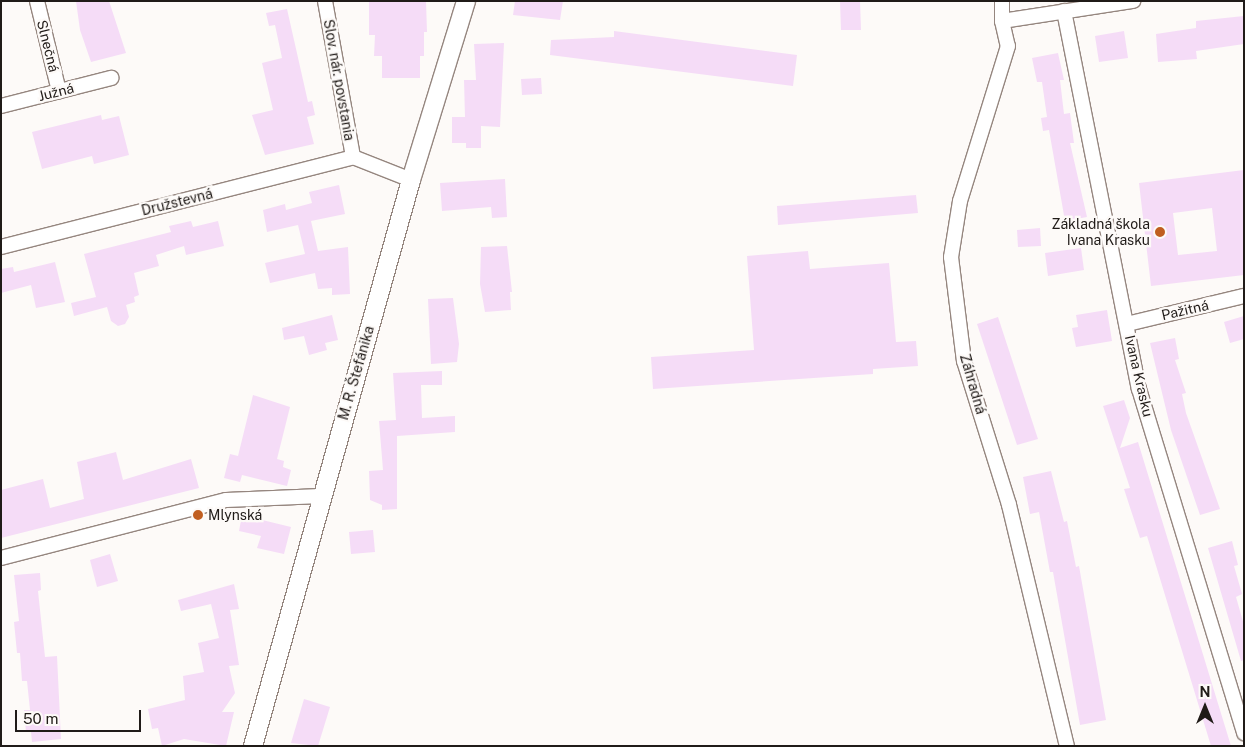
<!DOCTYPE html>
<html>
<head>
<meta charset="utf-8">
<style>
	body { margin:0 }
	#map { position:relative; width:1245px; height:747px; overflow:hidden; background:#fdfaf8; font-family:"Public Sans",sans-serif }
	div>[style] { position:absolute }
	.building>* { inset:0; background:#f5dcf7 }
	.roads { filter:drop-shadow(1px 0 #95867f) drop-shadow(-1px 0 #95867f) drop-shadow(0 1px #95867f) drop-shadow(0 -1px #95867f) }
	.minor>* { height:14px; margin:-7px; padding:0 7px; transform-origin:7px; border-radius:7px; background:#fff }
	.tertiary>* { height:18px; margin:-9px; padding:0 9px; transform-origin:9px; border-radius:9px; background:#fff }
	.dots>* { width:14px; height:14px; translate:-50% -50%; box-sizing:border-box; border:2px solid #fdfaf8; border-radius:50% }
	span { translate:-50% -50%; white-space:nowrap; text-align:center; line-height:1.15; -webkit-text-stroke:4.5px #fdfaf8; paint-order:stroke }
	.street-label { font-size:14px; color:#201b18 }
	.poi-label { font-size:14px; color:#201b18 }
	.right { translate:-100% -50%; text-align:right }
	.left { translate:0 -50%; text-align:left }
	.frame { position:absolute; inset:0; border:2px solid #201b18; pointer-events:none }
	.north { position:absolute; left:1180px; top:682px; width:50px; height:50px; -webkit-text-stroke:4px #fdfaf8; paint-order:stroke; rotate:0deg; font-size:14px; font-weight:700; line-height:20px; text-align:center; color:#201b18 }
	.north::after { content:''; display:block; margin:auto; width:18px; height:22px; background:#201b18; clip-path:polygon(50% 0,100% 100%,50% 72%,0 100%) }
	.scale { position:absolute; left:15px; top:710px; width:126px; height:22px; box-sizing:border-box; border:2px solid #201b18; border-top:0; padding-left:6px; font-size:15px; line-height:18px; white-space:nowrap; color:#201b18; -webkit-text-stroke:4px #fdfaf8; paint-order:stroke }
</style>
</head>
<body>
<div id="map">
	<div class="building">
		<div style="clip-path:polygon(76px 1px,109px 1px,126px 53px,91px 62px,80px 30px)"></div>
		<div style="clip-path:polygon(369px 1px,426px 1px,427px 32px,424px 32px,424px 56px,420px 56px,420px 78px,382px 78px,382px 56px,374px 56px,375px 35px,369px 35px)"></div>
		<div style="clip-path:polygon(515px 1px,563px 1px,560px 20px,513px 15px)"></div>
		<div style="clip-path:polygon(840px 1px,860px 1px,861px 30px,841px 30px)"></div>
		<div style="clip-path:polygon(287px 9px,308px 102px,312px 101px,315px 115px,307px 117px,314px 144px,265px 155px,252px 115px,273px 110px,262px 63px,282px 58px,275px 25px,269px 26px,266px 13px)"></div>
		<div style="clip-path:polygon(1244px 16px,1244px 44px,1196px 51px,1197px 59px,1158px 62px,1156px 34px,1196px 28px,1196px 21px)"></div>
		<div style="clip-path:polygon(614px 31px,797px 55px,793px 86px,550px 55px,551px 40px,614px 37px)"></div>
		<div style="clip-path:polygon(1124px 31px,1128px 58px,1099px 62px,1095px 36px)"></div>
		<div style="clip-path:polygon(504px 43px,500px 127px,481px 126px,481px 148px,466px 148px,466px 143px,452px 143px,452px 117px,465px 117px,464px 80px,476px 80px,474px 44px)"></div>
		<div style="clip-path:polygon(1058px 53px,1064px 80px,1060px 80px,1064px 114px,1070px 113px,1074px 143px,1070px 143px,1087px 217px,1065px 221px,1049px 130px,1043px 131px,1041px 118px,1047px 117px,1042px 82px,1037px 82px,1032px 58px)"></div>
		<div style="clip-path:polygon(541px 78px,542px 94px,522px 95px,521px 79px)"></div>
		<div style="clip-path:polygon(101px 115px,102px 120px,119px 116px,129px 155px,94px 164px,92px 156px,42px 169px,32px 132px)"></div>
		<div style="clip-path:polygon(evenodd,1244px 170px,1244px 275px,1151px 286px,1139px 183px,1244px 170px,1212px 208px,1217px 251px,1178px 255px,1173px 213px,1212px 208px)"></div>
		<div style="clip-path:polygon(505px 179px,507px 217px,492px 218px,491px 207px,442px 211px,440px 183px)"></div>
		<div style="clip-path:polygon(339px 185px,345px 214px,311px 221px,318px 251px,348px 247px,350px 294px,332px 295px,332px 288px,318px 289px,315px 273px,270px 283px,265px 263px,305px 254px,298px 225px,267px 232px,263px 210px,285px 204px,286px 210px,312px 203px,309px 192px)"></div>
		<div style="clip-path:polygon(916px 195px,918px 213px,778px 225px,777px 206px)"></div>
		<div style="clip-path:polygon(191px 221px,193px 227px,218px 221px,224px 246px,186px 255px,184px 246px,156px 255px,159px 266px,134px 273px,139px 295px,134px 297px,135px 302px,126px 305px,129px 317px,125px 324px,118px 326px,111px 321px,107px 307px,74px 316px,71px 303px,96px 297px,84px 254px,171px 232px,169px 226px)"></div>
		<div style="clip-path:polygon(1040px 228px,1041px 246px,1018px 247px,1017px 230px)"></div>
		<div style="clip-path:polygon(507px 246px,512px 292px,510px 292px,511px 310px,485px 312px,480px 284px,481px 247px)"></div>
		<div style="clip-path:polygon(1081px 248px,1084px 270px,1048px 276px,1045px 253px)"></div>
		<div style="clip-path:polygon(808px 251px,810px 269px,889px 263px,896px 342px,916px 341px,918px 366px,873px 369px,873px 374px,653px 389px,651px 357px,754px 350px,747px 256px)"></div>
		<div style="clip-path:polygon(55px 262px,65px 302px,36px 308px,31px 285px,1px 293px,1px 269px,13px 267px,14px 272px)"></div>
		<div style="clip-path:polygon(453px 298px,459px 344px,457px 362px,431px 364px,428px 299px)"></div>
		<div style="clip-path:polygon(1107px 310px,1112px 341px,1076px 347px,1072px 328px,1078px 327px,1076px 315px)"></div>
		<div style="clip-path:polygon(332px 315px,338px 340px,325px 343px,327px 350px,309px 355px,304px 336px,284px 340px,282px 328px)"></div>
		<div style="clip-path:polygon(1244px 316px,1244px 339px,1230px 343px,1224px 322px)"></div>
		<div style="clip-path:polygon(998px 317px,1038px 439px,1017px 445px,977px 324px)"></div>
		<div style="clip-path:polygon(1175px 338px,1179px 359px,1175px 360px,1186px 393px,1182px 394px,1186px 413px,1220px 509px,1200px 515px,1171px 430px,1150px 343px)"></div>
		<div style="clip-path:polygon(442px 371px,442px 385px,421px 385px,422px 418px,455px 416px,455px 432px,397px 436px,397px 509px,382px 510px,382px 505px,370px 500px,369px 471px,383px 470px,379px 421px,396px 420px,393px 373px)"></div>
		<div style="clip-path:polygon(253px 395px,290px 407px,277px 459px,284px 461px,283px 467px,291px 470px,287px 486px,242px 475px,240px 482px,224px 478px,230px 454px,238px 456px)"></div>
		<div style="clip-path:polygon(1124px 400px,1130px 418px,1120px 448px,1138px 442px,1231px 746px,1211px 746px,1147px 536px,1140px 538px,1124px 489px,1130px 488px,1103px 406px)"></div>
		<div style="clip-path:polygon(116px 452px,123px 480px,191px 459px,199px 488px,1px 538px,1px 490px,43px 479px,50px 508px,84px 499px,77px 462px)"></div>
		<div style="clip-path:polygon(1051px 471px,1064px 522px,1067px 521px,1076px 567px,1079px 566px,1106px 720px,1080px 725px,1053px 572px,1050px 572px,1039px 512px,1030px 514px,1023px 477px)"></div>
		<div style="clip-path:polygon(242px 515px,291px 527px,284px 554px,257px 548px,261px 536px,239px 531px)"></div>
		<div style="clip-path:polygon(373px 530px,375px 552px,351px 554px,349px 532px)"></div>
		<div style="clip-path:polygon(1232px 541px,1238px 565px,1234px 566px,1242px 594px,1236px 597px,1244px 625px,1244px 660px,1241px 661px,1208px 548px)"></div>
		<div style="clip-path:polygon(110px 554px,118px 581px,97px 587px,90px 560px)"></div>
		<div style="clip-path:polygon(40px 573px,41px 590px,38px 591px,45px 657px,57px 656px,61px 739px,32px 742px,31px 732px,26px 732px,24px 710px,30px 710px,27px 681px,22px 681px,20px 653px,17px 653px,14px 622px,19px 621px,14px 575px)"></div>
		<div style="clip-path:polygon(234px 584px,239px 609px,230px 610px,239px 665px,229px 666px,235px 693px,222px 712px,234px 712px,226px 746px,184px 739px,162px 746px,158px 728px,152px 729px,148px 709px,185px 700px,183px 676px,204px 672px,198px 643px,219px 638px,211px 604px,181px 611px,178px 600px)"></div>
		<div style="clip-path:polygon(304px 699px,330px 707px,318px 746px,291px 743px)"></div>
	</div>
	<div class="roads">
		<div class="minor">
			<div style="left:37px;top:1px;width:93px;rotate:76.3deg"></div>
			<div style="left:325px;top:1px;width:158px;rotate:79.8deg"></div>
			<div style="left:1002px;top:1px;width:20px;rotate:90deg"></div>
			<div style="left:1002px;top:21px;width:133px;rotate:-8.7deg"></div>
			<div style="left:1064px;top:11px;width:385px;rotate:78.8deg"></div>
			<div style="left:1139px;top:389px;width:360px;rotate:73deg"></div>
			<div style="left:1002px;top:21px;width:26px;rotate:77deg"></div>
			<div style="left:1008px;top:46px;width:162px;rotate:107.2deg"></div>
			<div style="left:960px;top:201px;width:57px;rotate:99.1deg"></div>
			<div style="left:951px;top:257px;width:105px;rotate:82.9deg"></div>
			<div style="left:964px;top:361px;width:151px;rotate:72.6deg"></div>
			<div style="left:1009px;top:505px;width:248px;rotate:76.5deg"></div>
			<div style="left:1px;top:106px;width:114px;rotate:-14.3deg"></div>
			<div style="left:353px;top:157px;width:62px;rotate:21.6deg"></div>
			<div style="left:1px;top:247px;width:363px;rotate:-14.3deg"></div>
			<div style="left:1127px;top:324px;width:120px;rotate:-13.5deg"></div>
			<div style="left:1px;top:558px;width:232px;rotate:-14.5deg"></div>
			<div style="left:226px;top:500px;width:95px;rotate:-2.4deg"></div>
		</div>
		<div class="tertiary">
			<div style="left:253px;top:746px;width:588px;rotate:-74.4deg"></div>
			<div style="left:411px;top:180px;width:187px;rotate:-72.9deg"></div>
		</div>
	</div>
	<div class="dots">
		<div style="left:1160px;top:232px;background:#c05e20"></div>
		<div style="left:198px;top:515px;background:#c05e20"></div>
	</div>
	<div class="street-label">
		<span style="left:48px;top:46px;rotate:76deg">Slnečná</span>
		<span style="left:339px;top:80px;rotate:80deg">Slov. nár. povstania</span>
		<span style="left:56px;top:92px;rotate:-14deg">Južná</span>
		<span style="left:177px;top:202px;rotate:-14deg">Družstevná</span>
		<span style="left:1185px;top:310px;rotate:-13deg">Pažitná</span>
		<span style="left:356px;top:373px;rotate:-74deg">M. R. Štefánika</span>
		<span style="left:1139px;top:376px;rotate:77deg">Ivana Krasku</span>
		<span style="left:973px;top:384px;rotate:74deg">Záhradná</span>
	</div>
	<div class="poi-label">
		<span class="right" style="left:1150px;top:232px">Základná škola<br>Ivana Krasku</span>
		<span class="left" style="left:208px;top:515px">Mlynská</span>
	</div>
	<div class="frame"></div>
	<div class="north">N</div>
	<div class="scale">50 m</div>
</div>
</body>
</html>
